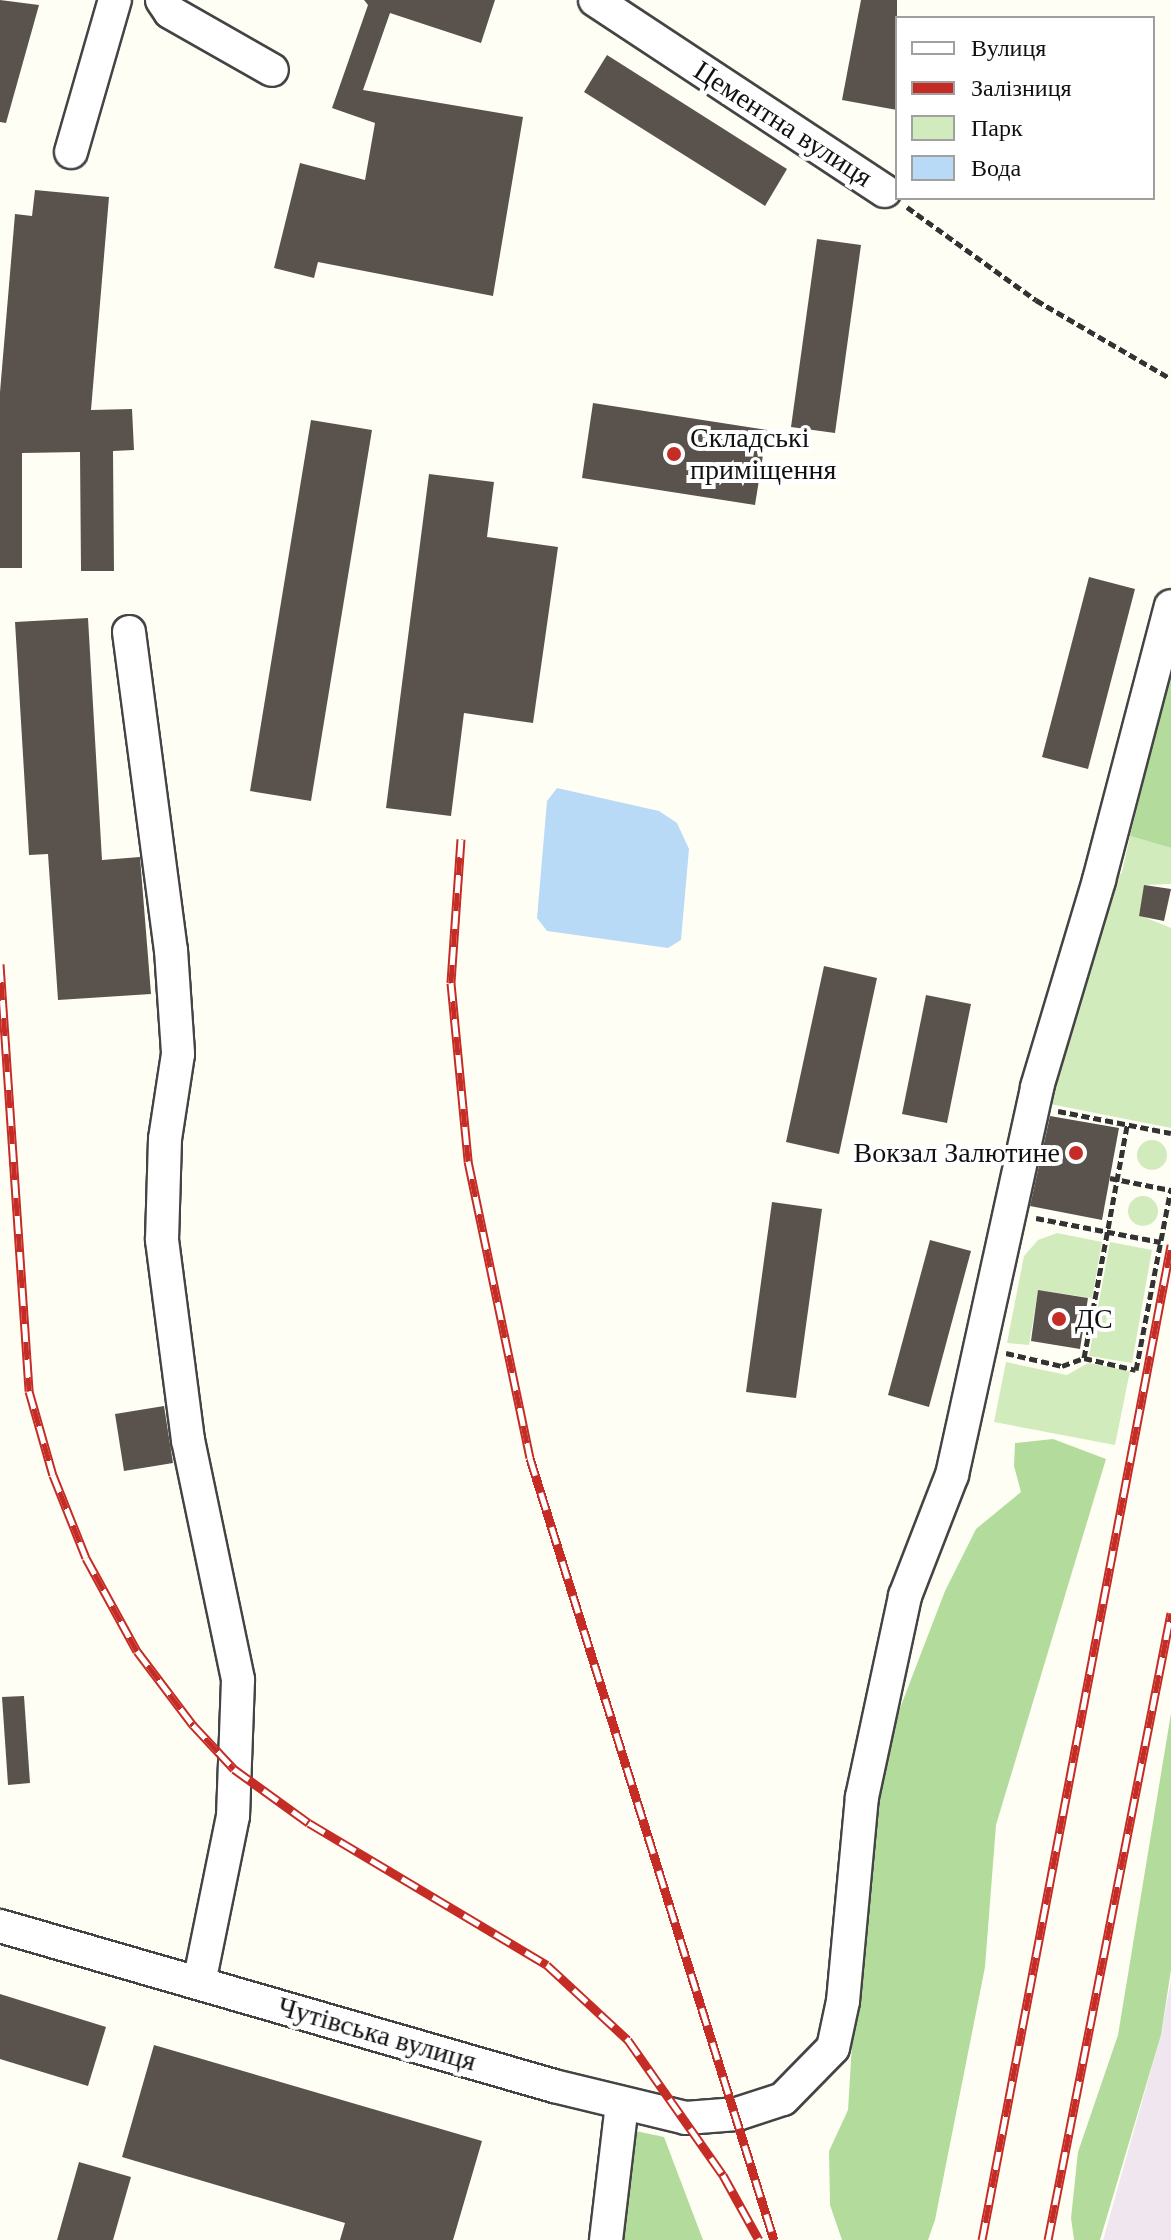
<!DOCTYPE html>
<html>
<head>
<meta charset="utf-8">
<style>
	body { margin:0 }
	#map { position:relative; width:1171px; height:2240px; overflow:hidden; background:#fffef5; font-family:Georgia,serif }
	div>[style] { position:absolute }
	.industrial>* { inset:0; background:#efe6ef }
	.green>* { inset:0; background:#d1ebbd }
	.round { border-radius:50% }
	.forest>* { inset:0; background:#b3dc9c }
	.water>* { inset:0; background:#b9daf7 }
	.building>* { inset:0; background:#5a534d }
	.path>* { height:5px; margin-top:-2.5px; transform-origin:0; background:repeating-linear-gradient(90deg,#333 0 8px,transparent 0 12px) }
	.roads { filter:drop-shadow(2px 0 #444) drop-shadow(-2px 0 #444) drop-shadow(0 2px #444) drop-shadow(0 -2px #444) }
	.minor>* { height:32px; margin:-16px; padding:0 16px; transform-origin:16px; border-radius:16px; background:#fff }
	.rail>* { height:9px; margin-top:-4.5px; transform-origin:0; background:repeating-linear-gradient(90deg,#fff 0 18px,#c52c25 0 36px); box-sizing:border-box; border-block:2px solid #c52c25 }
	.dots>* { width:22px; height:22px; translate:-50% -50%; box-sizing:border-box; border:4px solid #fff; border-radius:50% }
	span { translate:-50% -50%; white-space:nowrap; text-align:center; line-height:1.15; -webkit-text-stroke:8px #fff; paint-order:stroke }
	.street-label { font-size:28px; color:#111 }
	.poi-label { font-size:28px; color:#111 }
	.left { translate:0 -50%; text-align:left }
	.right { translate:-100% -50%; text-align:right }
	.legend { position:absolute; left:895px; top:16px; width:260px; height:184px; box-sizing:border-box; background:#fff; border:2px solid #a0a0a0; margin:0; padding:10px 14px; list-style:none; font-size:24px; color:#111 }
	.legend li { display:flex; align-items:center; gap:16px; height:40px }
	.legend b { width:40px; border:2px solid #a0a0a0 }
</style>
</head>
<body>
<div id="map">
	<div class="industrial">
		<div style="clip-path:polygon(1171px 1979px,1171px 2240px,1103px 2240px,1161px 2035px)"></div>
	</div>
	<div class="green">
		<div style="clip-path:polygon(1130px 836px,1171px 848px,1171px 884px,1145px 885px,1139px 915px,1171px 928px,1171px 1128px,1050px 1104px,1111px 887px,1122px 872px)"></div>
		<div class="round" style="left:1137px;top:1140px;width:30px;height:30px"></div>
		<div class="round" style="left:1128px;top:1196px;width:30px;height:30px"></div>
		<div style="clip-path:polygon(1057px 1233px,1102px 1242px,1092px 1298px,1038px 1290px,1029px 1345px,1007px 1343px,1024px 1256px,1038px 1240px)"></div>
		<div style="clip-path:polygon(1110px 1242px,1152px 1250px,1132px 1363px,1089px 1356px)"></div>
		<div style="clip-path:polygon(1006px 1362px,1067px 1375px,1088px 1363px,1130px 1371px,1115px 1445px,994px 1422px)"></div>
	</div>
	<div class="forest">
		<div style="clip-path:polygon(1171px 671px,1171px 848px,1130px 836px)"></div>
		<div style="clip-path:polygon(1053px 1439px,1106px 1459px,996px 1825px,985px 1967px,935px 2220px,928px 2240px,842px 2240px,830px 2205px,829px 2151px,848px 2110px,866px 1816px,877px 1768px,945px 1591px,976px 1529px,1021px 1492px,1014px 1466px,1015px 1443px)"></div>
		<div style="clip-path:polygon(1171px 1713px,1171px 1970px,1161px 2035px,1100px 2240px,1074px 2240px,1071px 2218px,1078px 2152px,1118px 2035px)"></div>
		<div style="clip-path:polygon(612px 2126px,664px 2137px,703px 2240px,601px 2240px)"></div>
	</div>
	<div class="water">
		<div style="clip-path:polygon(557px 788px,659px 811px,677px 823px,689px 849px,681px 940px,668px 948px,547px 931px,537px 918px,547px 801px)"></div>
	</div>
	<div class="building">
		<div style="clip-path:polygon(0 0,39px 5px,6px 123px,0 122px)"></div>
		<div style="clip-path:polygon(364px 0,495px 0,481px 43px,390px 13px,363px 90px,523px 117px,493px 296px,318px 262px,314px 278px,274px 268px,300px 163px,365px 180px,375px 123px,332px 108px,368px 5px)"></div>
		<div style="clip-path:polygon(861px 0,897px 0,897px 110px,842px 100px)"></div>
		<div style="clip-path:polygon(607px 55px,787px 169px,765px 206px,584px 92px)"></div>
		<div style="clip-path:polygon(35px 190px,109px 197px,91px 410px,132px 409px,134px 450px,113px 451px,114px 571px,81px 571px,80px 452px,22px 453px,22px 568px,0 568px,0 392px,15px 214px,32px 216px)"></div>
		<div style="clip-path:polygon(817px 239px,861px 245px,835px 433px,791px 427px)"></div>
		<div style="clip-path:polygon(593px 403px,767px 430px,755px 505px,582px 478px)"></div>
		<div style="clip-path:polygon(311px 420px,372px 430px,311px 801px,250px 791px)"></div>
		<div style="clip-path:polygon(429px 474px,494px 482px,487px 537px,558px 547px,533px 723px,464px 713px,451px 816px,386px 808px)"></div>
		<div style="clip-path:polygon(1089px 577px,1135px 589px,1088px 769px,1042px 757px)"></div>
		<div style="clip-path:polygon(88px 618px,102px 860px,140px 857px,151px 994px,58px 1000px,48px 854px,29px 855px,15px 622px)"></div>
		<div style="clip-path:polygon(1144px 885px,1171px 889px,1164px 921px,1139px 916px)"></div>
		<div style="clip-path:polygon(824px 966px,877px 978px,839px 1154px,786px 1142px)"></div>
		<div style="clip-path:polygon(926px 995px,971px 1004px,947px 1123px,902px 1114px)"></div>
		<div style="clip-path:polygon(1050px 1116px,1119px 1128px,1102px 1220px,1030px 1206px)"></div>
		<div style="clip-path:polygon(772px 1202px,822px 1209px,796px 1398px,746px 1392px)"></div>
		<div style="clip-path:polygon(930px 1240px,971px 1251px,929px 1407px,888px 1395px)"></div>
		<div style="clip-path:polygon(1038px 1290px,1088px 1298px,1080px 1349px,1031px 1341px)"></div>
		<div style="clip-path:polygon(164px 1406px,173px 1463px,124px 1471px,115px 1414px)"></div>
		<div style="clip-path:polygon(24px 1696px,30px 1783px,8px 1785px,2px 1697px)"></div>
		<div style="clip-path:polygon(0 1994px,106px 2027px,88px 2086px,0 2059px)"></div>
		<div style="clip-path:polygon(154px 2045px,482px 2141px,453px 2240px,340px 2240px,345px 2223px,122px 2157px)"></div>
		<div style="clip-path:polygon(79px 2162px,131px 2177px,113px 2240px,57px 2240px)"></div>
	</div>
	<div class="path">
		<div style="left:907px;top:207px;width:159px;rotate:35.8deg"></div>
		<div style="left:1036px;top:300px;width:156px;rotate:30.3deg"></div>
		<div style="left:1058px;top:1111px;width:115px;rotate:11deg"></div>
		<div style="left:1110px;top:1178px;width:62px;rotate:11.1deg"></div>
		<div style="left:1036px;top:1218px;width:127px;rotate:10.9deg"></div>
		<div style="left:1006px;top:1353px;width:57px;rotate:13.1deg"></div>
		<div style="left:1062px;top:1366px;width:23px;rotate:-20deg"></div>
		<div style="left:1084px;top:1358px;width:53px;rotate:13deg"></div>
		<div style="left:1136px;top:1370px;width:184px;rotate:-79.1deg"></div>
		<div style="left:1084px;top:1358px;width:237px;rotate:-79.5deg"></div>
	</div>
	<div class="roads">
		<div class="minor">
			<div style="left:162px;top:0;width:14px;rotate:56deg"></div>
			<div style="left:170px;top:12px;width:117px;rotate:29.6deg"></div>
			<div style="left:595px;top:0;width:347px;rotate:33.4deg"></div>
			<div style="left:71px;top:152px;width:158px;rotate:-73.9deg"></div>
			<div style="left:129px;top:632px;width:321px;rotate:82.5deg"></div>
			<div style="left:171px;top:950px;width:104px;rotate:86.1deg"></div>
			<div style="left:178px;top:1054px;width:86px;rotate:98.7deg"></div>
			<div style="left:165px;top:1139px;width:101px;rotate:91.7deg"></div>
			<div style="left:162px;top:1240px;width:202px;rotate:82.6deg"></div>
			<div style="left:188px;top:1440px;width:245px;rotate:78.2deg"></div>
			<div style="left:238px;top:1680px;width:136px;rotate:92.1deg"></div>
			<div style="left:233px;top:1816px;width:170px;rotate:101.5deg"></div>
			<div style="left:0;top:1926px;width:577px;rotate:16.11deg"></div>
			<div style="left:554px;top:2086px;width:136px;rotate:13.6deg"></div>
			<div style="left:686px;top:2118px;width:51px;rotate:-4.5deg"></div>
			<div style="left:737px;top:2114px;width:48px;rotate:-18.1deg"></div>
			<div style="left:783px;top:2099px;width:71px;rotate:-45.6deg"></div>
			<div style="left:833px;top:2048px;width:48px;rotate:-78deg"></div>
			<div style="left:843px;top:2001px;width:205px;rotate:-84.7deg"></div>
			<div style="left:862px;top:1797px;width:206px;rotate:-77.9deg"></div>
			<div style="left:905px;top:1596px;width:130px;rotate:-68.8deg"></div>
			<div style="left:952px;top:1475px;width:397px;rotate:-77.6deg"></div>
			<div style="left:1037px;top:1087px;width:216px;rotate:-73.3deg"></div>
			<div style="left:1099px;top:880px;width:283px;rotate:-75.3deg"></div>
			<div style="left:606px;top:2240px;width:137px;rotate:-83.3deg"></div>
		</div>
	</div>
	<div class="rail">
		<div style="left:461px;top:839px;width:144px;rotate:94deg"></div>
		<div style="left:451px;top:983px;width:179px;rotate:84.5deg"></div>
		<div style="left:468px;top:1161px;width:303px;rotate:78.2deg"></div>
		<div style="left:530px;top:1458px;width:819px;rotate:72.67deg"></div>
		<div style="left:0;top:964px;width:428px;rotate:86.1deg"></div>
		<div style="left:29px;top:1391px;width:87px;rotate:74.1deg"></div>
		<div style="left:53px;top:1475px;width:89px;rotate:68.3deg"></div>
		<div style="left:86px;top:1558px;width:106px;rotate:61.3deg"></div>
		<div style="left:137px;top:1651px;width:93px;rotate:52.9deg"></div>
		<div style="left:193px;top:1725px;width:60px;rotate:47deg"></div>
		<div style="left:234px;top:1769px;width:92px;rotate:35.8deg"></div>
		<div style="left:309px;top:1823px;width:277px;rotate:30.8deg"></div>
		<div style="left:547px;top:1965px;width:110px;rotate:42.8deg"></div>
		<div style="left:628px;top:2040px;width:165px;rotate:54.9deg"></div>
		<div style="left:723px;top:2175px;width:74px;rotate:61deg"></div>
		<div style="left:982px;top:2240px;width:1013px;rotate:-79.24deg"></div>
		<div style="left:1048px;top:2240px;width:639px;rotate:-78.9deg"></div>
	</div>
	<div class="dots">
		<div style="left:674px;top:454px;background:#c52c25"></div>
		<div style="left:1076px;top:1153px;background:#c52c25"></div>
		<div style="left:1059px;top:1319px;background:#c52c25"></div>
	</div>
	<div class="street-label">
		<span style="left:783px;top:124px;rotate:33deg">Цементна вулиця</span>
		<span style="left:377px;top:2034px;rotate:16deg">Чутівська вулиця</span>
	</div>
	<div class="poi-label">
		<span class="left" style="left:690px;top:454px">Складські<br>приміщення</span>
		<span class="right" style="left:1060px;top:1153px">Вокзал Залютине</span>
		<span class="left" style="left:1075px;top:1319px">ДС</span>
	</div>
	<ul class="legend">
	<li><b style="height:10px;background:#fff"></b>Вулиця</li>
	<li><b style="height:10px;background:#c52c25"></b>Залізниця</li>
	<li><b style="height:22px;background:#d1ebbd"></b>Парк</li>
	<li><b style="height:22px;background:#b9daf7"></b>Вода</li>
	</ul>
</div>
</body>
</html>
